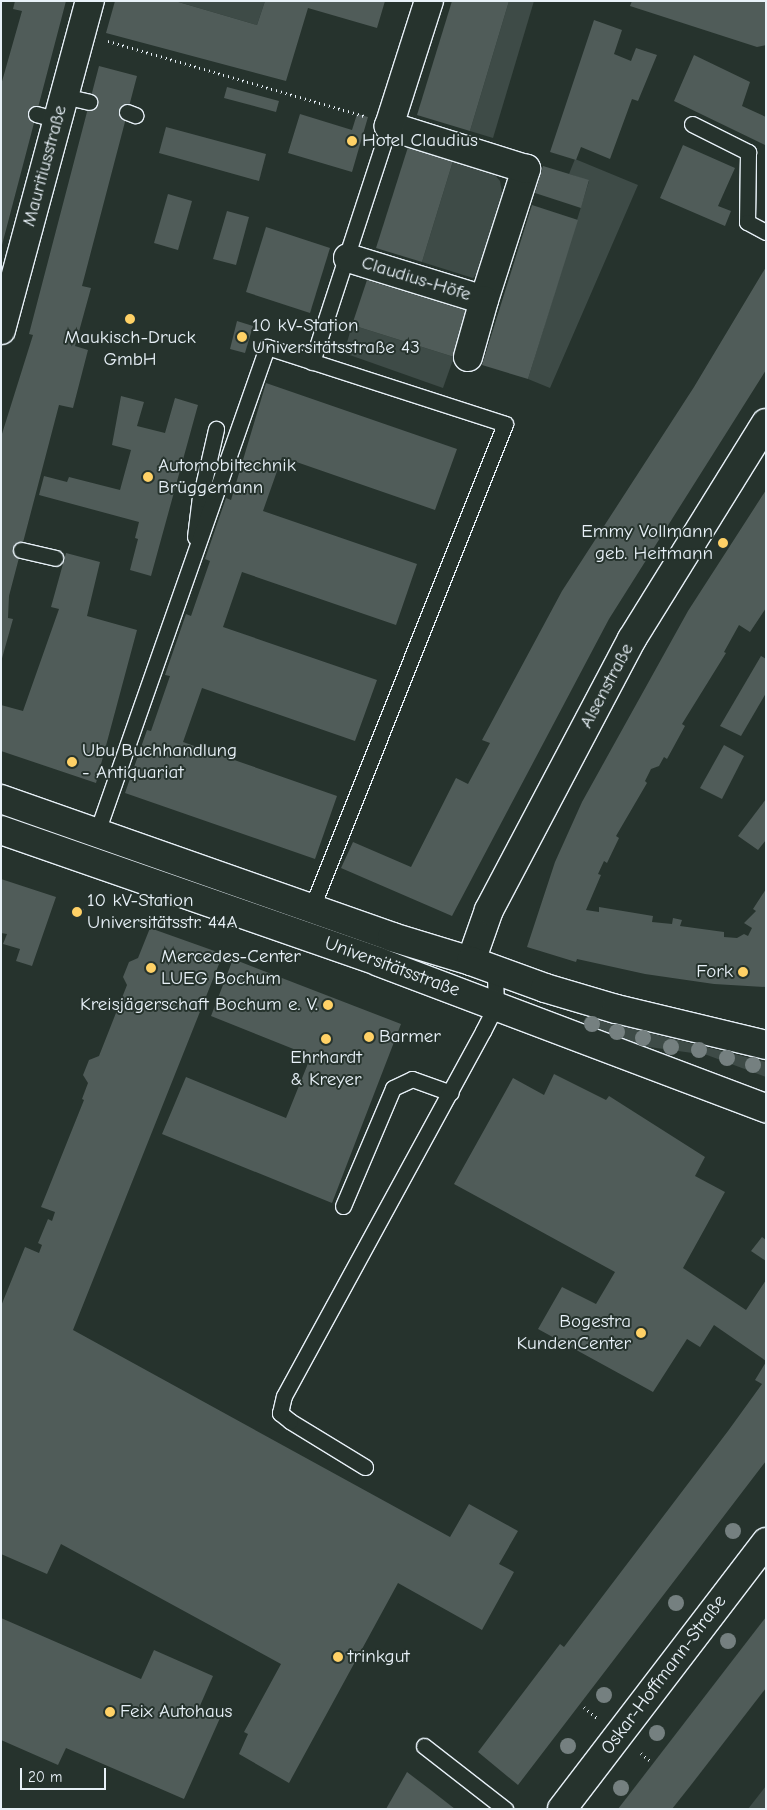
<!DOCTYPE html>
<html>
<head>
<meta charset="utf-8">
<style>
	body { margin:0 }
	#map { position:relative; width:767px; height:1810px; overflow:hidden; background:#26332d; font-family:"Comic Neue",sans-serif }
	div>[style] { position:absolute }
	.green>* { inset:0; background:#3e4b47 }
	.building>* { inset:0; background:#505c59 }
	.path>* { height:3px; margin-top:-1.5px; transform-origin:0; background:repeating-linear-gradient(90deg,#e8f1f8 0 1px,transparent 0 5px) }
	.roads { filter:drop-shadow(1px 0 #e8f1f8) drop-shadow(-1px 0 #e8f1f8) drop-shadow(0 1px #e8f1f8) drop-shadow(0 -1px #e8f1f8) }
	.service>* { height:15px; margin:-7.5px; padding:0 7.5px; transform-origin:7.5px; border-radius:7.5px; background:#26332d }
	.minor>* { height:28px; margin:-14px; padding:0 14px; transform-origin:14px; border-radius:14px; background:#26332d }
	.tertiary>* { height:28px; margin:-14px; padding:0 14px; transform-origin:14px; border-radius:14px; background:#26332d }
	.secondary>* { height:28px; margin:-14px; padding:0 14px; transform-origin:14px; border-radius:14px; background:#26332d }
	.trees>* { width:16px; height:16px; margin:-8px; border-radius:50%; background:#758080 }
	.dots>* { width:14px; height:14px; translate:-50% -50%; box-sizing:border-box; border:2px solid #26332d; border-radius:50% }
	span { translate:-50% -50%; white-space:nowrap; text-align:center; line-height:1.15; -webkit-text-stroke:4px #26332d; paint-order:stroke }
	.poi-label { font-size:19px; color:#e8f1f8 }
	.left { translate:0 -50%; text-align:left }
	.right { translate:-100% -50%; text-align:right }
	.street-label { font-size:19px; color:#e8f1f8 }
	.frame { position:absolute; inset:0; border:2px solid #e8f1f8; pointer-events:none }
	.scale { position:absolute; left:20px; top:1768px; width:86px; height:22px; box-sizing:border-box; border:2px solid #e8f1f8; border-top:0; padding-left:6px; font-size:15px; line-height:18px; white-space:nowrap; color:#e8f1f8; -webkit-text-stroke:4px #26332d; paint-order:stroke }
</style>
</head>
<body>
<div id="map">
	<div class="green">
		<div style="clip-path:polygon(175px 1px,265px 1px,257px 25px)"></div>
		<div style="clip-path:polygon(509px 1px,534px 1px,493px 138px,470px 131px)"></div>
		<div style="clip-path:polygon(575px 159px,638px 185px,550px 388px,528px 379px,589px 181px,569px 174px)"></div>
		<div style="clip-path:polygon(453px 161px,495px 175px,500px 181px,503px 198px,482px 268px,473px 278px,422px 262px)"></div>
		<div style="clip-path:polygon(352px 325px,454px 357px,443px 388px,344px 353px)"></div>
		<div style="clip-path:polygon(586px 1017px,766px 1062px,766px 1077px,707px 1055px,642px 1046px,583px 1022px)"></div>
		<div style="clip-path:polygon(766px 1786px,766px 1809px,748px 1809px)"></div>
	</div>
	<div class="building">
		<div style="clip-path:polygon(15px 1px,66px 1px,2px 245px,1px 85px,22px 11px,13px 9px)"></div>
		<div style="clip-path:polygon(115px 1px,175px 1px,257px 25px,265px 1px,385px 1px,377px 28px,308px 8px,286px 81px,106px 33px)"></div>
		<div style="clip-path:polygon(452px 1px,509px 1px,470px 131px,417px 115px)"></div>
		<div style="clip-path:polygon(632px 1px,766px 1px,766px 45px,757px 47px,630px 6px)"></div>
		<div style="clip-path:polygon(594px 20px,622px 30px,614px 54px,631px 61px,636px 48px,657px 55px,638px 101px,632px 99px,610px 159px,581px 147px,576px 160px,550px 152px)"></div>
		<div style="clip-path:polygon(694px 55px,750px 82px,742px 106px,766px 117px,765px 145px,674px 101px)"></div>
		<div style="clip-path:polygon(99px 66px,137px 76px,82px 286px,91px 288px,75px 346px,88px 350px,73px 408px,59px 405px,9px 596px,8px 618px,13px 619px,1px 662px,1px 437px,33px 335px,29px 334px)"></div>
		<div style="clip-path:polygon(227px 87px,279px 101px,276px 112px,224px 98px)"></div>
		<div style="clip-path:polygon(300px 114px,352px 130px,357px 114px,368px 117px,352px 172px,288px 153px)"></div>
		<div style="clip-path:polygon(166px 127px,266px 154px,259px 181px,159px 153px)"></div>
		<div style="clip-path:polygon(683px 145px,735px 168px,718px 206px,731px 211px,725px 226px,660px 198px)"></div>
		<div style="clip-path:polygon(408px 147px,453px 161px,422px 262px,376px 248px)"></div>
		<div style="clip-path:polygon(543px 166px,589px 180px,581px 208px,535px 193px)"></div>
		<div style="clip-path:polygon(168px 194px,192px 201px,178px 250px,154px 243px)"></div>
		<div style="clip-path:polygon(532px 205px,578px 220px,528px 379px,482px 365px)"></div>
		<div style="clip-path:polygon(227px 211px,249px 217px,236px 265px,213px 259px)"></div>
		<div style="clip-path:polygon(266px 227px,330px 248px,310px 313px,246px 292px)"></div>
		<div style="clip-path:polygon(766px 267px,766px 370px,609px 619px,452px 916px,341px 868px,353px 842px,411px 867px,456px 778px,468px 784px,490px 743px,482px 740px,562px 591px,694px 387px)"></div>
		<div style="clip-path:polygon(367px 280px,468px 311px,454px 357px,352px 325px)"></div>
		<div style="clip-path:polygon(237px 321px,253px 326px,245px 353px,230px 349px)"></div>
		<div style="clip-path:polygon(266px 383px,457px 449px,435px 510px,282px 457px,263px 511px,417px 564px,396px 625px,242px 572px,223px 627px,377px 680px,355px 741px,202px 688px,183px 742px,337px 796px,315px 859px,125px 793px,147px 730px,151px 731px,170px 676px,165px 675px,186px 614px,191px 616px,210px 561px,205px 559px,226px 498px,231px 500px)"></div>
		<div style="clip-path:polygon(121px 396px,144px 402px,137px 426px,165px 433px,175px 398px,198px 405px,151px 576px,130px 570px,138px 539px,135px 538px,139px 522px,39px 495px,44px 476px,67px 482px,69px 477px,120px 490px,131px 450px,112px 445px)"></div>
		<div style="clip-path:polygon(766px 490px,766px 608px,750px 632px,739px 625px,724px 652px,726px 653px,682px 724px,685px 726px,667px 759px,664px 757px,659px 766px,651px 769px,645px 781px,647px 783px,616px 836px,619px 838px,607px 863px,604px 861px,598px 874px,601px 875px,586px 910px,599px 912px,599px 907px,653px 916px,652px 922px,672px 924px,673px 918px,682px 920px,680px 926px,724px 932px,724px 937px,737px 938px,744px 934px,748px 936px,752px 928px,744px 923px,756px 911px,753px 909px,766px 889px,766px 987px,714px 984px,645px 974px,577px 959px,576px 962px,527px 947px,555px 862px,582px 802px,688px 611px)"></div>
		<div style="clip-path:polygon(66px 553px,100px 562px,87px 616px,137px 630px,96px 783px,1px 751px,1px 705px,23px 711px,59px 609px,51px 607px)"></div>
		<div style="clip-path:polygon(761px 656px,766px 659px,766px 693px,741px 736px,720px 726px)"></div>
		<div style="clip-path:polygon(724px 745px,744px 756px,722px 799px,700px 788px)"></div>
		<div style="clip-path:polygon(766px 799px,766px 840px,758px 850px,738px 836px)"></div>
		<div style="clip-path:polygon(1px 879px,56px 897px,32px 966px,16px 961px,20px 949px,3px 944px,7px 934px,1px 933px)"></div>
		<div style="clip-path:polygon(74px 906px,84px 909px,81px 918px,71px 915px)"></div>
		<div style="clip-path:polygon(150px 928px,223px 954px,73px 1330px,450px 1537px,469px 1504px,518px 1531px,499px 1564px,514px 1572px,482px 1630px,398px 1583px,289px 1783px,239px 1754px,248px 1734px,244px 1732px,281px 1664px,61px 1544px,47px 1574px,1px 1554px,1px 1306px,25px 1247px,39px 1253px,42px 1245px,38px 1243px,48px 1219px,52px 1221px,55px 1212px,41px 1207px,84px 1100px,82px 1099px,88px 1083px,83px 1075px,89px 1060px,99px 1056px,127px 985px,123px 977px,129px 962px,138px 958px)"></div>
		<div style="clip-path:polygon(233px 959px,401px 1024px,332px 1203px,162px 1134px,186px 1077px,286px 1118px,311px 1056px,211px 1016px)"></div>
		<div style="clip-path:polygon(554px 1074px,606px 1100px,609px 1096px,705px 1157px,695px 1176px,725px 1192px,683px 1268px,746px 1310px,766px 1280px,766px 1361px,714px 1325px,700px 1347px,687px 1339px,653px 1392px,538px 1329px,562px 1287px,596px 1304px,615px 1272px,454px 1184px,513px 1078px,544px 1095px)"></div>
		<div style="clip-path:polygon(762px 1237px,766px 1240px,766px 1261px,751px 1251px)"></div>
		<div style="clip-path:polygon(766px 1362px,766px 1461px,518px 1785px,478px 1752px,560px 1644px,564px 1647px,728px 1431px,762px 1384px,755px 1380px)"></div>
		<div style="clip-path:polygon(766px 1617px,766px 1688px,691px 1785px,672px 1809px,618px 1809px)"></div>
		<div style="clip-path:polygon(1px 1618px,141px 1679px,154px 1650px,213px 1676px,199px 1708px,220px 1718px,184px 1799px,66px 1748px,58px 1765px,1px 1740px)"></div>
		<div style="clip-path:polygon(407px 1772px,432px 1791px,455px 1809px,386px 1809px)"></div>
	</div>
	<div class="path">
		<div style="left:108px;top:41px;width:267px;rotate:16.3deg"></div>
		<div style="left:584px;top:1707px;width:17px;rotate:40deg"></div>
		<div style="left:641px;top:1753px;width:11px;rotate:41deg"></div>
	</div>
	<div class="roads">
		<div class="service">
			<div style="left:64px;top:96px;width:26px;rotate:13deg"></div>
			<div style="left:127px;top:112px;width:9px;rotate:21deg"></div>
			<div style="left:36px;top:114px;width:23px;rotate:15deg"></div>
			<div style="left:692px;top:124px;width:63px;rotate:26.6deg"></div>
			<div style="left:748px;top:152px;width:70px;rotate:90.8deg"></div>
			<div style="left:747px;top:222px;width:21px;rotate:28deg"></div>
			<div style="left:312px;top:362px;width:248px;rotate:-71.9deg"></div>
			<div style="left:195px;top:537px;width:38px;rotate:-83deg"></div>
			<div style="left:200px;top:499px;width:72px;rotate:-77.1deg"></div>
			<div style="left:21px;top:550px;width:35px;rotate:13deg"></div>
			<div style="left:97px;top:832px;width:514px;rotate:-70.68deg"></div>
			<div style="left:267px;top:347px;width:250px;rotate:17.9deg"></div>
			<div style="left:505px;top:424px;width:520px;rotate:111.78deg"></div>
			<div style="left:343px;top:1206px;width:128px;rotate:-67deg"></div>
			<div style="left:393px;top:1088px;width:21px;rotate:-25deg"></div>
			<div style="left:412px;top:1079px;width:41px;rotate:19.7deg"></div>
			<div style="left:365px;top:1467px;width:88px;rotate:-148.5deg"></div>
			<div style="left:290px;top:1421px;width:13px;rotate:-141deg"></div>
			<div style="left:280px;top:1413px;width:17px;rotate:-77deg"></div>
			<div style="left:284px;top:1396px;width:416px;rotate:-61.4deg"></div>
			<div style="left:483px;top:1031px;width:29px;rotate:-63deg"></div>
			<div style="left:496px;top:1005px;width:35px;rotate:-92deg"></div>
			<div style="left:424px;top:1746px;width:103px;rotate:37.9deg"></div>
		</div>
		<div class="minor">
			<div style="left:348px;top:258px;width:142px;rotate:17.2deg"></div>
			<div style="left:484px;top:300px;width:138px;rotate:-72.2deg"></div>
			<div style="left:526px;top:169px;width:144px;rotate:-162.6deg"></div>
			<div style="left:389px;top:126px;width:131px;rotate:-72.3deg"></div>
			<div style="left:1px;top:330px;width:341px;rotate:-74.9deg"></div>
			<div style="left:468px;top:357px;width:59px;rotate:-74.3deg"></div>
			<div style="left:471px;top:961px;width:54px;rotate:-70.6deg"></div>
			<div style="left:489px;top:910px;width:306px;rotate:-62.2deg"></div>
			<div style="left:632px;top:639px;width:254px;rotate:-58.2deg"></div>
		</div>
		<div class="tertiary">
			<div style="left:562px;top:1809px;width:336px;rotate:-52.6deg"></div>
		</div>
		<div class="secondary">
			<div style="left:1px;top:799px;width:415px;rotate:19.4deg"></div>
			<div style="left:392px;top:937px;width:83px;rotate:16.9deg"></div>
			<div style="left:471px;top:961px;width:79px;rotate:20deg"></div>
			<div style="left:545px;top:988px;width:74px;rotate:16.5deg"></div>
			<div style="left:616px;top:1009px;width:154px;rotate:13.5deg"></div>
			<div style="left:1px;top:830px;width:400px;rotate:19.2deg"></div>
			<div style="left:379px;top:962px;width:414px;rotate:20.7deg"></div>
		</div>
	</div>
	<div class="trees">
		<div style="left:592px;top:1024px"></div>
		<div style="left:617px;top:1032px"></div>
		<div style="left:643px;top:1038px"></div>
		<div style="left:671px;top:1047px"></div>
		<div style="left:699px;top:1050px"></div>
		<div style="left:727px;top:1058px"></div>
		<div style="left:753px;top:1065px"></div>
		<div style="left:733px;top:1531px"></div>
		<div style="left:676px;top:1603px"></div>
		<div style="left:728px;top:1641px"></div>
		<div style="left:604px;top:1695px"></div>
		<div style="left:657px;top:1733px"></div>
		<div style="left:568px;top:1746px"></div>
		<div style="left:621px;top:1788px"></div>
	</div>
	<div class="dots">
		<div style="left:352px;top:141px;background:#ffd166"></div>
		<div style="left:130px;top:319px;background:#ffd166"></div>
		<div style="left:242px;top:337px;background:#ffd166"></div>
		<div style="left:148px;top:477px;background:#ffd166"></div>
		<div style="left:723px;top:543px;background:#ffd166"></div>
		<div style="left:72px;top:762px;background:#ffd166"></div>
		<div style="left:77px;top:912px;background:#ffd166"></div>
		<div style="left:151px;top:968px;background:#ffd166"></div>
		<div style="left:743px;top:972px;background:#ffd166"></div>
		<div style="left:328px;top:1005px;background:#ffd166"></div>
		<div style="left:369px;top:1037px;background:#ffd166"></div>
		<div style="left:326px;top:1039px;background:#ffd166"></div>
		<div style="left:641px;top:1333px;background:#ffd166"></div>
		<div style="left:338px;top:1657px;background:#ffd166"></div>
		<div style="left:110px;top:1712px;background:#ffd166"></div>
	</div>
	<div class="poi-label">
		<span class="left" style="left:362px;top:141px">Hotel Claudius</span>
		<span class="left" style="left:252px;top:337px">10 kV-Station<br>Universitätsstraße 43</span>
		<span style="left:130px;top:349px">Maukisch-Druck<br>GmbH</span>
		<span class="left" style="left:158px;top:477px">Automobiltechnik<br>Brüggemann</span>
		<span class="right" style="left:713px;top:543px">Emmy Vollmann<br>geb. Heitmann</span>
		<span class="left" style="left:82px;top:762px">Ubu Buchhandlung<br>- Antiquariat</span>
		<span class="left" style="left:87px;top:912px">10 kV-Station<br>Universitätsstr. 44A</span>
		<span class="left" style="left:161px;top:968px">Mercedes-Center<br>LUEG Bochum</span>
		<span class="right" style="left:733px;top:972px">Fork</span>
		<span class="right" style="left:318px;top:1005px">Kreisjägerschaft Bochum e. V.</span>
		<span class="left" style="left:379px;top:1037px">Barmer</span>
		<span style="left:326px;top:1069px">Ehrhardt<br>&amp; Kreyer</span>
		<span class="right" style="left:631px;top:1333px">Bogestra<br>KundenCenter</span>
		<span class="left" style="left:348px;top:1657px">trinkgut</span>
		<span class="left" style="left:120px;top:1712px">Feix Autohaus</span>
	</div>
	<div class="street-label">
		<span style="left:45px;top:166px;rotate:-75deg">Mauritiusstraße</span>
		<span style="left:416px;top:279px;rotate:17deg">Claudius-Höfe</span>
		<span style="left:607px;top:686px;rotate:-62deg">Alsenstraße</span>
		<span style="left:392px;top:967px;rotate:20deg">Universitätsstraße</span>
		<span style="left:664px;top:1675px;rotate:-53deg">Oskar-Hoffmann-Straße</span>
	</div>
	<div class="frame"></div>
	<div class="scale">20 m</div>
</div>
</body>
</html>
